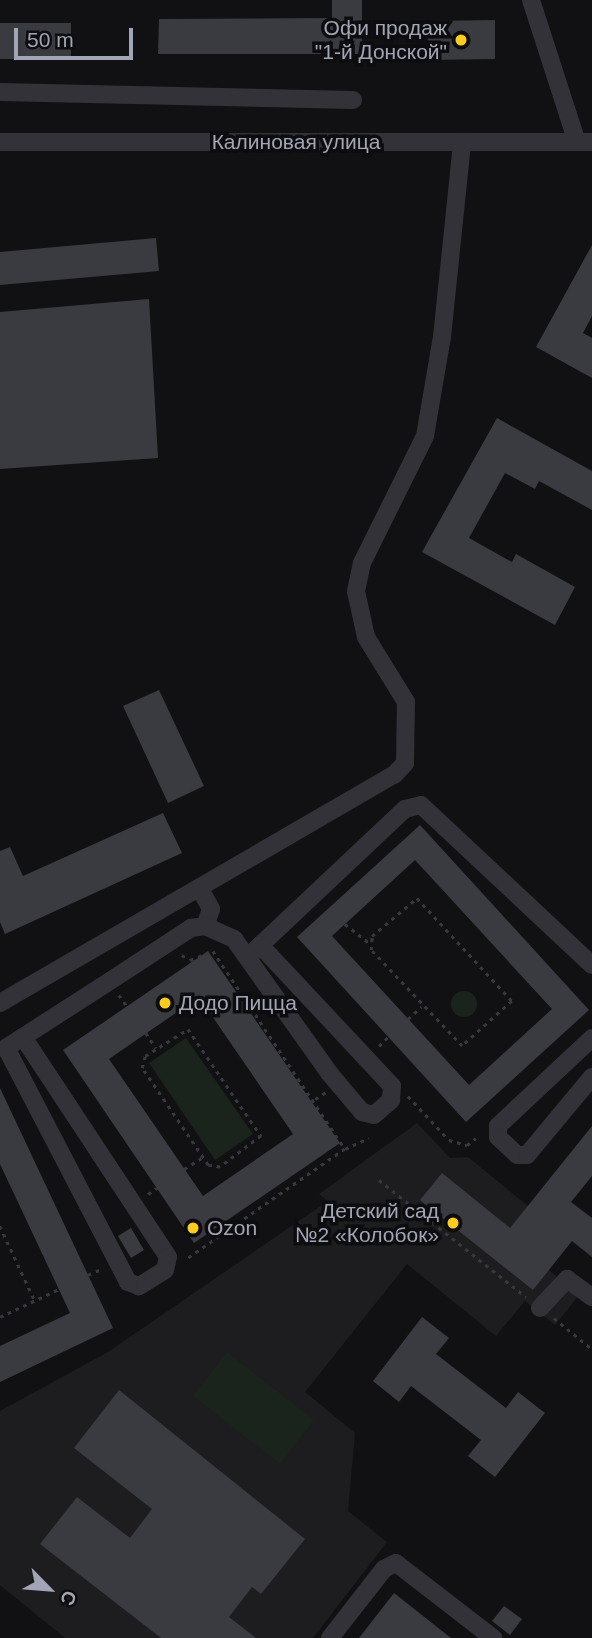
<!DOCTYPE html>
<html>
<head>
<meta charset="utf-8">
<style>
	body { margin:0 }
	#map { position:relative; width:592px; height:1638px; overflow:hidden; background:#111113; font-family:Helvetica,sans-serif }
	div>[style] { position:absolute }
	.built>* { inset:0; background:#1d1d20 }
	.green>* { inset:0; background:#1b231d }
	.round { border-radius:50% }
	.building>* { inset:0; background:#3a3b41 }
	.path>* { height:2.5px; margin-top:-1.25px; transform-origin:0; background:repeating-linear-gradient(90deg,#38393f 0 3.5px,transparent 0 8.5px) }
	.minor>* { height:18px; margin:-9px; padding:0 9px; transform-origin:9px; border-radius:9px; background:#323238 }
	.dots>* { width:19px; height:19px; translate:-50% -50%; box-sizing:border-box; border:4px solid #0d0c0e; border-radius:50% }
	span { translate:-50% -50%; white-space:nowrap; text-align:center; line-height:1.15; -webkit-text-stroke:7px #0d0c0e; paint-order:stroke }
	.poi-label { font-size:21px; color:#a1a5b5 }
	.right { translate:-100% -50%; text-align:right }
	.left { translate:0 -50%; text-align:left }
	.street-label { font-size:21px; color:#a1a5b5 }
	.north { position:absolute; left:14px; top:1554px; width:70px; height:70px; -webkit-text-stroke:5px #0d0c0e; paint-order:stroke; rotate:115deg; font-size:19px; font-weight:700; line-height:28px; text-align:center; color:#a1a5b5 }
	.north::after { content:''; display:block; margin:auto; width:24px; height:32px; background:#a1a5b5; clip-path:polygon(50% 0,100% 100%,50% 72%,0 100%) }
	.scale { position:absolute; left:14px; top:28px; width:119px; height:32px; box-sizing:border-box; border:4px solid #a1a5b5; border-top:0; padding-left:9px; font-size:21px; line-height:24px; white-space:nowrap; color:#a1a5b5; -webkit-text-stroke:5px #0d0c0e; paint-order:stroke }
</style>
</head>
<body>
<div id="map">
	<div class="built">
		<div style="clip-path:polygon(417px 1123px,450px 1158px,468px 1157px,528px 1206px,549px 1270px,579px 1295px,555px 1325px,525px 1301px,496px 1336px,407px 1264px,305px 1392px,355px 1433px,348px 1511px,387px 1542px,313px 1638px,65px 1638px,0 1585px,0 1411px,108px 1352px,328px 1201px,319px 1194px)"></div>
	</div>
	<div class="green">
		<div class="round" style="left:451px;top:991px;width:26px;height:26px"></div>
		<div style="clip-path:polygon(186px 1038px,253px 1134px,215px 1160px,149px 1063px)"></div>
		<div style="clip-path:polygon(227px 1352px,314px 1420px,280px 1464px,193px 1396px)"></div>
	</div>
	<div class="building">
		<div style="clip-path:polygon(332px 0,362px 0,362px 54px,158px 54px,159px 19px,332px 18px)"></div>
		<div style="clip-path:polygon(495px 20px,495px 59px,428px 60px,428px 21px)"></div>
		<div style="clip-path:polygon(0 23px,71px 23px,71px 59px,0 59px)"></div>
		<div style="clip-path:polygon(156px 238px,159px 271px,0 285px,0 252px)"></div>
		<div style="clip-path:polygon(592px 245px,592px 316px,583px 333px,592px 338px,592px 378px,536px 347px)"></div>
		<div style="clip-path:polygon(149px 299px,158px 458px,0 469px,0 312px)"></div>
		<div style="clip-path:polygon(497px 418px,592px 471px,592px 510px,539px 481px,535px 489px,505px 473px,469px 538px,512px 562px,516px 554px,575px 587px,555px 625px,422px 552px)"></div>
		<div style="clip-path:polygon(159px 690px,204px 786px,168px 803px,123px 706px)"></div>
		<div style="clip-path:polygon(163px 813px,182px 853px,5px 934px,0 922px,0 851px,10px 847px,23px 876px)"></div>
		<div style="clip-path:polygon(evenodd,420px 825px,589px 1010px,466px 1122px,297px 937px,420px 825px,415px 860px,552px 1009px,469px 1085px,332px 936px,415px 860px)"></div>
		<div style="clip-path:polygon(evenodd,208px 951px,340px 1143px,194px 1243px,63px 1050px,208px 951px,199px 997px,293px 1134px,203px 1196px,109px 1059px,199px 997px)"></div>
		<div style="clip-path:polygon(0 1088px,113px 1328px,0 1382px,0 1346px,70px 1313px,0 1164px)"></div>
		<div style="clip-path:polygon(592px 1126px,592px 1176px,571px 1202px,592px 1218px,592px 1257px,572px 1241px,533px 1290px,420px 1200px,442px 1173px,510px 1228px)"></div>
		<div style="clip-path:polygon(131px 1228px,144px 1250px,131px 1258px,118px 1236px)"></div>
		<div style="clip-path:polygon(422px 1317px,449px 1338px,436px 1354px,506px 1408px,518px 1392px,545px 1413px,495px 1477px,468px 1456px,481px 1440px,411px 1386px,399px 1402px,373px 1381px)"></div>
		<div style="clip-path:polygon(119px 1390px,305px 1539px,261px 1594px,252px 1587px,229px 1617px,256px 1638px,161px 1638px,40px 1544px,77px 1497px,130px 1538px,152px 1509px,74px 1448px)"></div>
		<div style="clip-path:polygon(394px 1593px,451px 1638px,359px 1638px)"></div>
		<div style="clip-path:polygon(504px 1606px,522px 1619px,510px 1635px,492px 1621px)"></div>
	</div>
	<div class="path">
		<div style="left:417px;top:898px;width:140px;rotate:47.3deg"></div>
		<div style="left:512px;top:1001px;width:67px;rotate:138deg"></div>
		<div style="left:462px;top:1046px;width:132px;rotate:-133.5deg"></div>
		<div style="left:371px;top:950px;width:14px;rotate:-86deg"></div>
		<div style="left:372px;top:936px;width:59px;rotate:-40.2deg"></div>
		<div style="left:345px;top:924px;width:31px;rotate:38deg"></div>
		<div style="left:182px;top:955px;width:9px;rotate:32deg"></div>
		<div style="left:190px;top:960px;width:25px;rotate:-21deg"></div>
		<div style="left:213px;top:951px;width:238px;rotate:56.3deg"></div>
		<div style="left:345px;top:1149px;width:193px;rotate:145.2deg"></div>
		<div style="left:119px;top:995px;width:14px;rotate:54deg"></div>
		<div style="left:408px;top:1019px;width:18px;rotate:-43deg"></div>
		<div style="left:188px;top:1029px;width:130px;rotate:55.7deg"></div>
		<div style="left:261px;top:1136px;width:51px;rotate:142.9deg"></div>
		<div style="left:220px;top:1167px;width:12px;rotate:-171deg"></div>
		<div style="left:208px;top:1165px;width:117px;rotate:-124.2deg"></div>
		<div style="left:142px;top:1068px;width:12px;rotate:-76deg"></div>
		<div style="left:145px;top:1056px;width:51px;rotate:-32.1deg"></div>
		<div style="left:146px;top:1033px;width:18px;rotate:56deg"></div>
		<div style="left:379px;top:1046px;width:13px;rotate:-45deg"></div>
		<div style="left:408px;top:1096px;width:60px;rotate:47deg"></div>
		<div style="left:449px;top:1140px;width:19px;rotate:16deg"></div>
		<div style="left:467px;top:1145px;width:11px;rotate:-38deg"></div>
		<div style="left:315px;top:1099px;width:13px;rotate:-32deg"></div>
		<div style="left:345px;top:1149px;width:26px;rotate:-25deg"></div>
		<div style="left:184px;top:1169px;width:22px;rotate:-32deg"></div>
		<div style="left:379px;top:1180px;width:188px;rotate:38.5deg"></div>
		<div style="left:148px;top:1194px;width:11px;rotate:-34deg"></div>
		<div style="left:0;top:1226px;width:83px;rotate:65deg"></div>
		<div style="left:88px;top:1275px;width:17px;rotate:-24deg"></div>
		<div style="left:0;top:1317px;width:65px;rotate:-25.4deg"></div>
		<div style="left:554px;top:1318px;width:49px;rotate:39.2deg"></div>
	</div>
	<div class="minor">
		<div style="left:531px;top:0;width:149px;rotate:72.1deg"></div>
		<div style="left:0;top:92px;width:353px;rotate:1.3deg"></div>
		<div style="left:0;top:142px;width:592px"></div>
		<div style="left:200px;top:889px;width:23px;rotate:61deg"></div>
		<div style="left:211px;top:909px;width:18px;rotate:109deg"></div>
		<div style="left:252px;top:953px;width:210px;rotate:-43.3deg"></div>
		<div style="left:405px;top:809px;width:16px;rotate:-14deg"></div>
		<div style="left:421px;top:805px;width:234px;rotate:43.1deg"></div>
		<div style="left:0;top:1003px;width:455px;rotate:-30.1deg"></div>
		<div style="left:394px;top:775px;width:16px;rotate:-47deg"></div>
		<div style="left:405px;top:763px;width:61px;rotate:-89.1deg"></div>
		<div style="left:406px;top:702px;width:76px;rotate:-121.6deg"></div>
		<div style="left:366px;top:637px;width:47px;rotate:-102.3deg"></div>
		<div style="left:356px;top:591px;width:29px;rotate:-78deg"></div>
		<div style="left:362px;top:563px;width:142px;rotate:-63.6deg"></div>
		<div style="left:425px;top:436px;width:100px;rotate:-80.3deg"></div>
		<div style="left:442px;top:337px;width:196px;rotate:-84.1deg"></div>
		<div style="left:23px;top:1037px;width:263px;rotate:56.6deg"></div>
		<div style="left:168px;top:1257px;width:13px;rotate:103deg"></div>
		<div style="left:165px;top:1270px;width:31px;rotate:148deg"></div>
		<div style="left:139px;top:1286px;width:12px;rotate:-160deg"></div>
		<div style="left:128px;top:1282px;width:264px;rotate:-117.5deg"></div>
		<div style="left:6px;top:1048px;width:20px;rotate:-33deg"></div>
		<div style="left:23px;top:1037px;width:103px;rotate:-32.8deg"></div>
		<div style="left:110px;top:981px;width:97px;rotate:-33.2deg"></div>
		<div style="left:191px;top:928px;width:14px;rotate:-8deg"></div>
		<div style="left:205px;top:926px;width:32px;rotate:24deg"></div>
		<div style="left:234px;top:939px;width:166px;rotate:54.6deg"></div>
		<div style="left:330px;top:1074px;width:50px;rotate:49.9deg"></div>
		<div style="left:362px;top:1112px;width:12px;rotate:14deg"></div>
		<div style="left:374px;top:1115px;width:23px;rotate:-41deg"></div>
		<div style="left:391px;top:1100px;width:14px;rotate:-86deg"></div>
		<div style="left:392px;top:1086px;width:193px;rotate:-133.1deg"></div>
		<div style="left:592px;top:1038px;width:129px;rotate:136.9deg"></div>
		<div style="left:498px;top:1126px;width:11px;rotate:90deg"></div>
		<div style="left:498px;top:1137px;width:26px;rotate:43deg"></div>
		<div style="left:517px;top:1155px;width:10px"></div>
		<div style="left:527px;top:1155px;width:102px;rotate:-50.2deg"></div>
		<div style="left:540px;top:1308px;width:40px;rotate:-47deg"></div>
		<div style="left:567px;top:1279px;width:31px;rotate:36deg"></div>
		<div style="left:330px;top:1638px;width:88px;rotate:-52deg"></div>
		<div style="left:384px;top:1569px;width:13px;rotate:-27deg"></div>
		<div style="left:396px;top:1563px;width:123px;rotate:37.7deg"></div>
	</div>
	<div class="dots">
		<div style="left:461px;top:40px;background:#ffcc1d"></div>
		<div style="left:165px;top:1003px;background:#ffcc1d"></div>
		<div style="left:453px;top:1223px;background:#ffcc1d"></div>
		<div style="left:193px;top:1228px;background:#ffcc1d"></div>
	</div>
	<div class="poi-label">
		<span class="right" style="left:447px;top:40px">Офи продаж<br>"1-й Донской"</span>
		<span class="left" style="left:179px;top:1003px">Додо Пицца</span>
		<span class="right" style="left:439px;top:1223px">Детский сад<br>№2 «Колобок»</span>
		<span class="left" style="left:207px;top:1228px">Ozon</span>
	</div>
	<div class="street-label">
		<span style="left:296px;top:142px">Калиновая улица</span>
	</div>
	<div class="north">С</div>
	<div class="scale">50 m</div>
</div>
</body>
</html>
